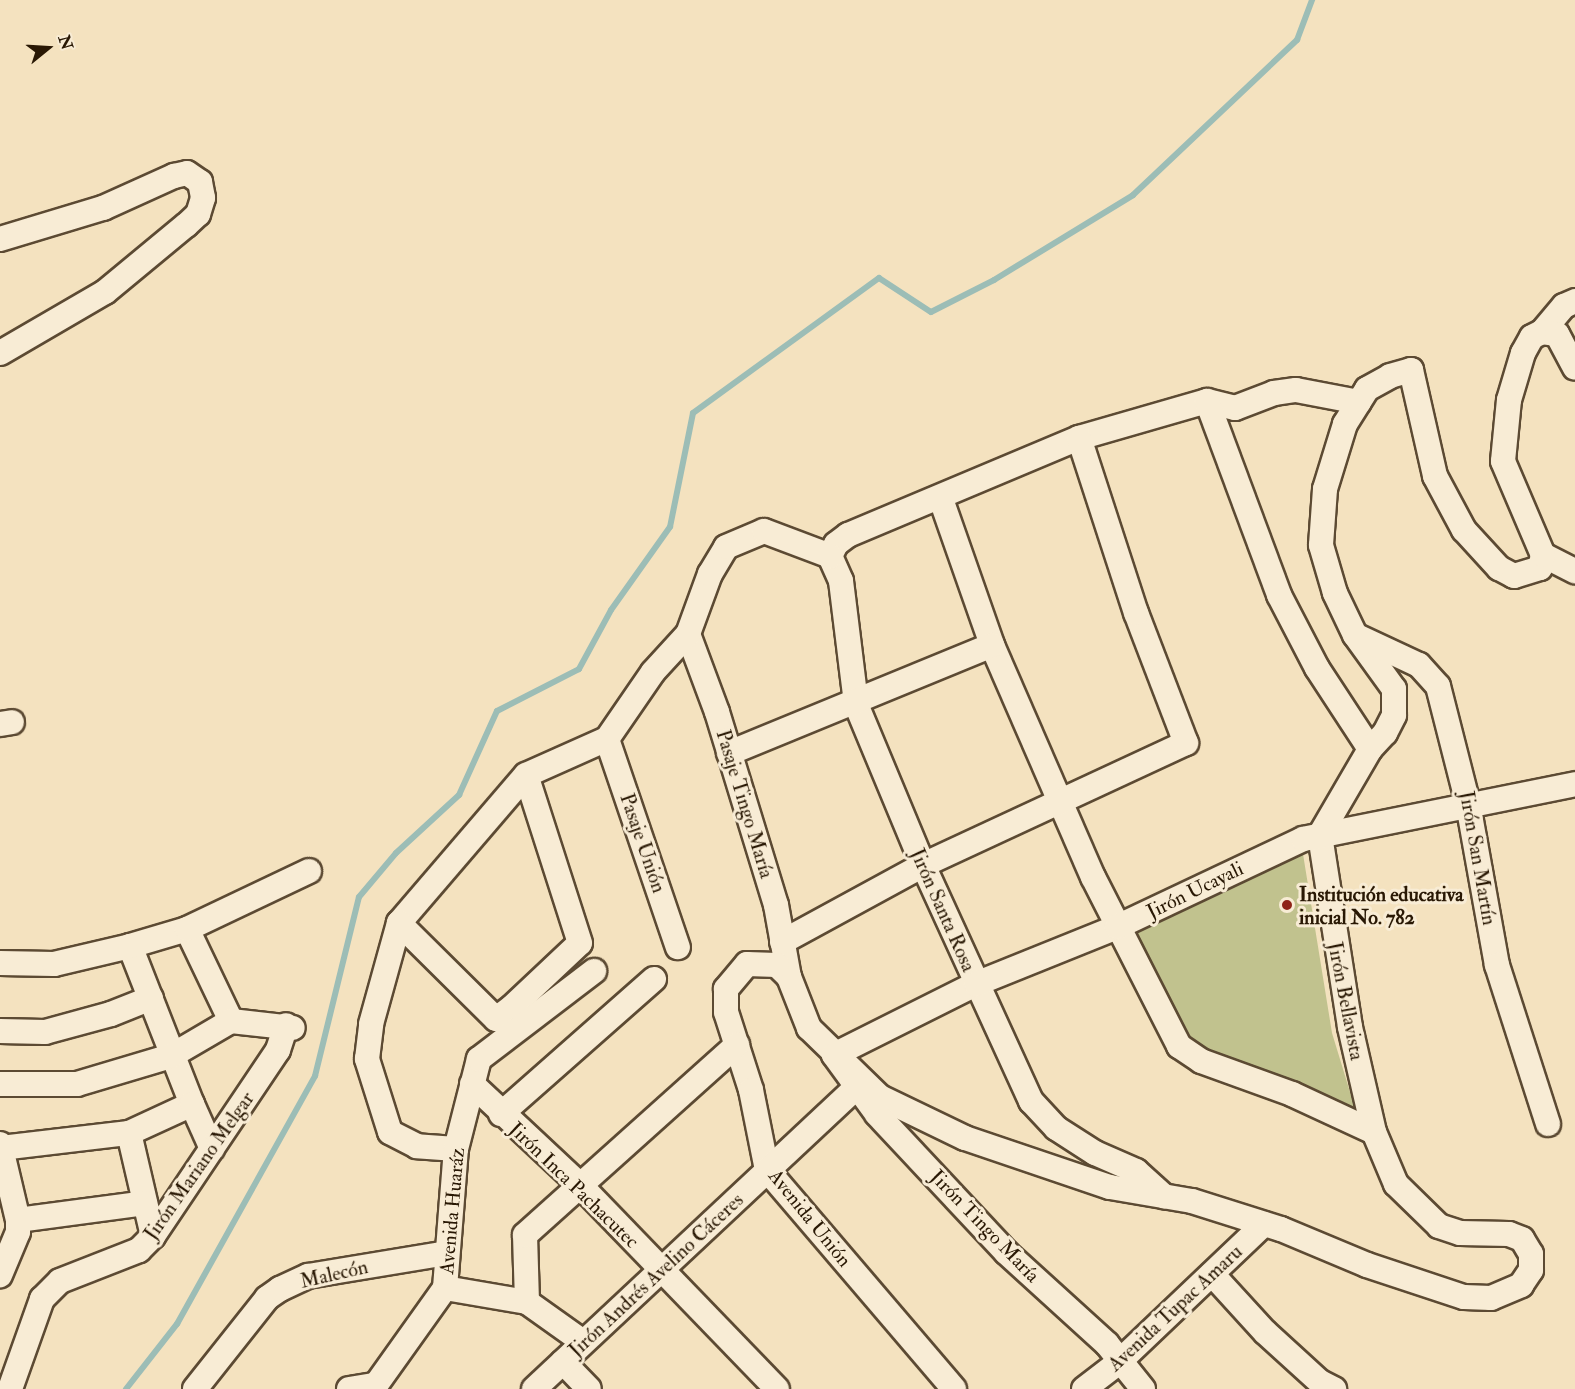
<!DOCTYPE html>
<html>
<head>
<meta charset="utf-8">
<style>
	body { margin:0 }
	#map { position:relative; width:1575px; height:1389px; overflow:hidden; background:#f4e2bf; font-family:"IM FELL Double Pica",serif }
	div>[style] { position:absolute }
	.green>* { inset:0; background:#c1c28e }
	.stream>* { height:6px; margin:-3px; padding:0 3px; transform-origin:3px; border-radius:3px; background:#9cbdb6 }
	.roads { filter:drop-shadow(2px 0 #5c4a33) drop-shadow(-2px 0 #5c4a33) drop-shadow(0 2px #5c4a33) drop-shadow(0 -2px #5c4a33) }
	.street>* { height:24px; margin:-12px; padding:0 12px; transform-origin:12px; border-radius:12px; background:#f8ecd5 }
	.dots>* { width:16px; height:16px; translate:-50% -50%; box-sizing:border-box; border:3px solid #f8ecd5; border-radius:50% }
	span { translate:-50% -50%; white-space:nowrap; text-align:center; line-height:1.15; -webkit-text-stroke:6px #f8ecd5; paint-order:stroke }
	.street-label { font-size:20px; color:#291804 }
	.poi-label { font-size:20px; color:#291804; font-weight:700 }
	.left { translate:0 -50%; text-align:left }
	.north { position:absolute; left:18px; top:18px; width:60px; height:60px; -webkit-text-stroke:4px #f8ecd5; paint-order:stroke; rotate:72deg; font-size:16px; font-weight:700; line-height:24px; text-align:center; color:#291804 }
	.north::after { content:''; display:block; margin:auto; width:21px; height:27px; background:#291804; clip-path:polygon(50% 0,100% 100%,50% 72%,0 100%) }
</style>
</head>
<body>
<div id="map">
	<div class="green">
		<div style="clip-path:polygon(1303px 854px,1332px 1033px,1357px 1115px,1187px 1040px,1127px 933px)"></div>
	</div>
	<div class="stream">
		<div style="left:126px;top:1389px;width:83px;rotate:-51.9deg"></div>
		<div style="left:177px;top:1324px;width:284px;rotate:-60.9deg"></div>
		<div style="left:315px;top:1076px;width:184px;rotate:-76.2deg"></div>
		<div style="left:359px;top:897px;width:57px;rotate:-49.9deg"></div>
		<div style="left:396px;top:853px;width:86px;rotate:-42.6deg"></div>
		<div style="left:459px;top:795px;width:92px;rotate:-65.7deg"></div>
		<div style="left:497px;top:711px;width:92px;rotate:-27.1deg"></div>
		<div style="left:579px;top:669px;width:67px;rotate:-61.5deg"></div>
		<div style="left:611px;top:610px;width:102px;rotate:-54.6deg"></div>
		<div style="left:670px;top:527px;width:116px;rotate:-78.6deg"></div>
		<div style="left:693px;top:413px;width:230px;rotate:-36deg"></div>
		<div style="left:879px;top:278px;width:62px;rotate:33.2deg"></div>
		<div style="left:931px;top:312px;width:71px;rotate:-26.9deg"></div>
		<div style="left:994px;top:280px;width:163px;rotate:-31.4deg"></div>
		<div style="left:1133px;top:195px;width:226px;rotate:-43.4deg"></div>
		<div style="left:1297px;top:40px;width:43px;rotate:-69.4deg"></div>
	</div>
	<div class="roads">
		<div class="street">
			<div style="left:0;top:239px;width:108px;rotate:-16.8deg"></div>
			<div style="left:103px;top:208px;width:78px;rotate:-24.3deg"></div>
			<div style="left:174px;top:176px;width:13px;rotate:-13deg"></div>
			<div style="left:187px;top:173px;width:16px;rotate:35deg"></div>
			<div style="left:200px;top:182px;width:16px;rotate:79deg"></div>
			<div style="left:203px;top:198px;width:17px;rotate:107deg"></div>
			<div style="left:198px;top:214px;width:16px;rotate:137deg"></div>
			<div style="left:186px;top:225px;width:105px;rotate:140.4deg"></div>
			<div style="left:105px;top:292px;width:121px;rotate:149.8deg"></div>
			<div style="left:1542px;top:332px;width:34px;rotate:-50deg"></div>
			<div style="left:1564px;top:306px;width:12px;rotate:-24deg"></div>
			<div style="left:1207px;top:401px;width:29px;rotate:14deg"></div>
			<div style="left:1235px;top:408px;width:42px;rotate:-21deg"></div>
			<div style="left:1274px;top:393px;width:22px;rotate:-8deg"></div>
			<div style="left:1296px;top:390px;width:64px;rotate:10.8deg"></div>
			<div style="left:941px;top:499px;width:155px;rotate:70.7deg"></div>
			<div style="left:992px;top:645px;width:253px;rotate:66.5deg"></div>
			<div style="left:1093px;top:877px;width:190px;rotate:63deg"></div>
			<div style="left:1179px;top:1046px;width:27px;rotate:34deg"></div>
			<div style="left:1201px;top:1061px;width:97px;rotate:19.9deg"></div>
			<div style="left:1292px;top:1094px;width:90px;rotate:24.9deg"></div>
			<div style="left:1543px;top:555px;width:36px;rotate:27deg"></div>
			<div style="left:830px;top:556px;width:13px;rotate:-63deg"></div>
			<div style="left:836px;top:544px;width:15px;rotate:-37deg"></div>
			<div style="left:848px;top:535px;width:251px;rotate:-22.8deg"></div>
			<div style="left:1079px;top:438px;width:133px;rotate:-16.1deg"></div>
			<div style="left:1207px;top:401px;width:207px;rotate:69.6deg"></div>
			<div style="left:1279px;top:595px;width:82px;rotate:62.5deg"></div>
			<div style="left:1317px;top:668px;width:97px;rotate:56.8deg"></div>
			<div style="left:830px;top:556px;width:27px;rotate:66deg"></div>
			<div style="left:841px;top:581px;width:124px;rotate:83deg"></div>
			<div style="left:856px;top:704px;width:174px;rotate:67.4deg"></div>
			<div style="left:923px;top:865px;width:260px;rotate:65.4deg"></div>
			<div style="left:1031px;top:1101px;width:37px;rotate:47deg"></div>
			<div style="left:1056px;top:1128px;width:46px;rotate:32.7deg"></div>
			<div style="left:1095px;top:1153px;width:45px;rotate:23.7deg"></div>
			<div style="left:1136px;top:1171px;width:38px;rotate:42deg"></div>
			<div style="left:688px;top:634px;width:83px;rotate:69.6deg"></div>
			<div style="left:717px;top:712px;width:202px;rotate:73deg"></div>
			<div style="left:776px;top:905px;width:73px;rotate:79.8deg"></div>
			<div style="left:789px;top:977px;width:55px;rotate:68.6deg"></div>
			<div style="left:809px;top:1028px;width:99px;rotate:44.2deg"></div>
			<div style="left:880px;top:1097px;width:94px;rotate:25.8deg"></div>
			<div style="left:965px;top:1138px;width:153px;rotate:18.7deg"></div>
			<div style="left:1110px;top:1187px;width:83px;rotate:9.7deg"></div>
			<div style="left:1192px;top:1201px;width:93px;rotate:17.5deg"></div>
			<div style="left:1281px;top:1229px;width:93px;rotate:22.7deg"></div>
			<div style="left:1367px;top:1265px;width:102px;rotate:18.3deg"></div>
			<div style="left:1464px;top:1297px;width:27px;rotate:2deg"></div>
			<div style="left:1491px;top:1298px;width:33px;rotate:-23deg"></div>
			<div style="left:1521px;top:1285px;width:18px;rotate:-56deg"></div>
			<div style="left:1531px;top:1270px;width:16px;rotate:-90deg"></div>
			<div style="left:1531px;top:1254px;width:17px;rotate:-121deg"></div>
			<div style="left:1522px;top:1239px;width:14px;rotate:-159deg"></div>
			<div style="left:1509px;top:1234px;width:49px;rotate:-178.8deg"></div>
			<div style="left:1460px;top:1233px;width:22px;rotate:-162deg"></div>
			<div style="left:1439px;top:1226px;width:60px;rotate:-135.7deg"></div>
			<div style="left:1396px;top:1184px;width:56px;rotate:-112.9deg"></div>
			<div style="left:1374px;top:1132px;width:108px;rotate:-102.9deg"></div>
			<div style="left:1350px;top:1027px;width:194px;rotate:-98.9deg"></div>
			<div style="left:1320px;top:835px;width:99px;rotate:-59.8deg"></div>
			<div style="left:1370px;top:749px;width:22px;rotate:-47deg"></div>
			<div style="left:1385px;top:733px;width:20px;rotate:-63deg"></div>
			<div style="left:1394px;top:715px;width:26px;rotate:-90deg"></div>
			<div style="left:1394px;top:689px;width:67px;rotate:-125.8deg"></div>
			<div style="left:1355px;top:635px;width:47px;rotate:-115.5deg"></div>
			<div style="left:1335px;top:593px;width:50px;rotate:-106.3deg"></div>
			<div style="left:1321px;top:545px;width:56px;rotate:-85.9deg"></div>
			<div style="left:1325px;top:489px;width:68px;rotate:-72.9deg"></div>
			<div style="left:1345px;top:424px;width:41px;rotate:-57.8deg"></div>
			<div style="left:1367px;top:389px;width:26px;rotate:-29deg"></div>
			<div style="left:1390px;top:376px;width:22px;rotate:-16deg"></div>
			<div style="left:1411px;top:370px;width:109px;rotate:77.2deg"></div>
			<div style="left:1435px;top:476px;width:61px;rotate:61.8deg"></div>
			<div style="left:1464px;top:530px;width:52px;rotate:47.4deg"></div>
			<div style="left:1499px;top:568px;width:17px;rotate:28deg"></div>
			<div style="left:1514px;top:576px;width:27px;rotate:-17deg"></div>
			<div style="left:1540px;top:568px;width:13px;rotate:-77deg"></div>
			<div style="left:1543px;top:555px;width:102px;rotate:-113.1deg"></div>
			<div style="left:1503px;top:461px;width:61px;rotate:-84.4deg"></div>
			<div style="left:1509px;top:400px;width:49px;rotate:-73.4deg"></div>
			<div style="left:1523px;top:353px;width:18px;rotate:-61deg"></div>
			<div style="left:1532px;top:337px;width:11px;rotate:-27deg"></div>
			<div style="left:1542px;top:332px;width:15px;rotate:8deg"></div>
			<div style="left:1557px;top:334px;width:38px;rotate:62deg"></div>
			<div style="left:1357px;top:636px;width:68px;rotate:25.1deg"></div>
			<div style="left:1419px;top:665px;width:28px;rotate:48deg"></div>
			<div style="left:1438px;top:686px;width:122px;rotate:75.7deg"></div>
			<div style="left:1468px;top:804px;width:164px;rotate:79.8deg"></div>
			<div style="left:1497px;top:965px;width:167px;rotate:72.2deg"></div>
			<div style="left:0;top:724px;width:12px;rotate:-9deg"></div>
			<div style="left:607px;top:739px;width:220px;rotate:71.2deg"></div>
			<div style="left:729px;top:753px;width:284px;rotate:-22.3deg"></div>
			<div style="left:399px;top:923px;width:195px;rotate:-49.4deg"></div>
			<div style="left:187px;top:929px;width:102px;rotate:64.4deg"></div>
			<div style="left:782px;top:942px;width:161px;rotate:-28.6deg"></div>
			<div style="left:923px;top:865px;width:290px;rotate:-24.9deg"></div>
			<div style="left:1186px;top:743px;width:139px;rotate:-111deg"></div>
			<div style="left:1136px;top:613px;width:184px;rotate:-108deg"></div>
			<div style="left:130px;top:946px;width:170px;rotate:68.6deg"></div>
			<div style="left:192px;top:1104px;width:69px;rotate:155.3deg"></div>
			<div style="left:129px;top:1133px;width:106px;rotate:76.9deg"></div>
			<div style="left:0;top:963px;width:54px;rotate:1.1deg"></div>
			<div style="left:54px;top:964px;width:78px;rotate:-13.3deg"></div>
			<div style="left:130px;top:946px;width:59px;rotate:-16.6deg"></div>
			<div style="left:187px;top:929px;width:135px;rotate:-25.4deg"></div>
			<div style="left:789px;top:977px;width:17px;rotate:-135deg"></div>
			<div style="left:777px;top:965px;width:30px;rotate:-178deg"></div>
			<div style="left:747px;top:964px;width:33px;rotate:130deg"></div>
			<div style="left:726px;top:989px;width:23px;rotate:90deg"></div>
			<div style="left:726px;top:1012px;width:82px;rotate:72.2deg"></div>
			<div style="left:751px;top:1090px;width:82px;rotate:78.7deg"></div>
			<div style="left:767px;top:1170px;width:288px;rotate:49.5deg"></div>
			<div style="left:0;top:1031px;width:45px;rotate:1.3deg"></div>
			<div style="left:45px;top:1032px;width:68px;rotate:-15.3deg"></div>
			<div style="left:111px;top:1014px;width:43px;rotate:-21.8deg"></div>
			<div style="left:0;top:1084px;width:77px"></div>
			<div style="left:77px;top:1084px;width:98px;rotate:-16.6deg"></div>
			<div style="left:171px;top:1056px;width:69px;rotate:-30.3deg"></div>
			<div style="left:231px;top:1021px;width:62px;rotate:6.4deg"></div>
			<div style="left:472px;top:1084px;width:149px;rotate:43.1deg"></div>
			<div style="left:581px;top:1186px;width:282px;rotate:46deg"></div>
			<div style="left:192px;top:1104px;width:49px;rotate:66deg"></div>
			<div style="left:501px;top:1114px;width:204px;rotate:-41.4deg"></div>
			<div style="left:0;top:1144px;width:78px;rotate:76.7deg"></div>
			<div style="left:18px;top:1220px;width:12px;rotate:90deg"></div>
			<div style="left:18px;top:1232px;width:47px;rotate:112.7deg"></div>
			<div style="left:1px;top:1148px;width:129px;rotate:-6.7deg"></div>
			<div style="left:456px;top:1149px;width:39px;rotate:-176deg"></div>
			<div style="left:417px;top:1146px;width:30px;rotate:-153deg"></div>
			<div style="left:390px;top:1132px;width:77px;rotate:-107.5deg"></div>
			<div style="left:367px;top:1059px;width:35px;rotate:-83deg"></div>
			<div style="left:371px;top:1024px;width:105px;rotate:-74.5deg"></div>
			<div style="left:399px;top:923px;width:136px;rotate:44.7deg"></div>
			<div style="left:496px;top:1019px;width:20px;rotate:-37deg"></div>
			<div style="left:512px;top:1007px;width:93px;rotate:-43.3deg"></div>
			<div style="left:580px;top:943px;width:176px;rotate:-107.8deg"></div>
			<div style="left:526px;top:775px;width:89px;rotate:-24deg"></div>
			<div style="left:607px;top:739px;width:81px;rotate:-55.5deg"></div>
			<div style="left:653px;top:672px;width:52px;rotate:-47.4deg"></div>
			<div style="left:688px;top:634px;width:64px;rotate:-69.9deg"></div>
			<div style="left:710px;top:574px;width:31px;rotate:-59deg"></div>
			<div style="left:726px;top:547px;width:41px;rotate:-22.8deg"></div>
			<div style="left:764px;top:531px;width:71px;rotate:20.7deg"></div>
			<div style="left:18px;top:1220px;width:128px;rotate:-7.6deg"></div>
			<div style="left:1212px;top:1274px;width:79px;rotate:47.6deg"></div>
			<div style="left:1265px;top:1332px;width:74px;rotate:42.3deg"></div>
			<div style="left:1320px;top:1382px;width:16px;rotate:27deg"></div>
			<div style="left:445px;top:1288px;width:83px;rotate:9.7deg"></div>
			<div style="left:527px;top:1302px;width:69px;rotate:35.5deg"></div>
			<div style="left:527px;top:1302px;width:67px;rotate:-91.7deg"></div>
			<div style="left:525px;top:1235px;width:285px;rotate:-41.9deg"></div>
			<div style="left:563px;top:1362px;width:37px;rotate:46deg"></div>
			<div style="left:10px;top:1389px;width:96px;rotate:-70.4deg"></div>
			<div style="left:42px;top:1299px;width:25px;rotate:-45deg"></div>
			<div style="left:60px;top:1281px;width:85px;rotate:-21.4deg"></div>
			<div style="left:139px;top:1250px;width:20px;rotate:-45deg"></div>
			<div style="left:153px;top:1236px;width:224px;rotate:-56.1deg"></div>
			<div style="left:278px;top:1050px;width:26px;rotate:-72deg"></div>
			<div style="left:195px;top:1389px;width:116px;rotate:-51.6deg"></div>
			<div style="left:267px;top:1298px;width:16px;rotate:-35deg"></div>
			<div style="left:280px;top:1289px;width:31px;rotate:-25deg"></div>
			<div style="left:308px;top:1276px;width:141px;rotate:-9.4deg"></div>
			<div style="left:349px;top:1389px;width:26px;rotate:-9deg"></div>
			<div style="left:373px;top:1389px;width:124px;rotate:-54.5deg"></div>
			<div style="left:445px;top:1288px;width:139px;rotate:-85.5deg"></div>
			<div style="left:456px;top:1149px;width:93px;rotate:-75.7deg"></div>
			<div style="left:479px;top:1059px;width:145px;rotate:-37.4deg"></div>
			<div style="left:534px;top:1389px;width:442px;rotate:-43.1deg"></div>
			<div style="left:1084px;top:1389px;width:44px;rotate:-37.6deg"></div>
			<div style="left:1119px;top:1362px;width:200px;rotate:-43.6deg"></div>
			<div style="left:1143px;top:1389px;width:58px;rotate:-128.7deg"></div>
			<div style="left:1107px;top:1344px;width:137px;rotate:-137.7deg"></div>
			<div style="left:1006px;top:1252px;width:189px;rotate:-133.1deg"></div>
			<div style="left:877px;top:1114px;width:73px;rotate:-126.1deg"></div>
			<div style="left:834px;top:1055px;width:159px;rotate:-26.6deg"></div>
			<div style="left:976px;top:984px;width:152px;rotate:-22deg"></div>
			<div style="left:1117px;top:927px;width:206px;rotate:-25.3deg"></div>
			<div style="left:1303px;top:839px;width:278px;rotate:-11.4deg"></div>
		</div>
	</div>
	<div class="dots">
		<div style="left:1287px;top:905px;background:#8f2418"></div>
	</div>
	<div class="street-label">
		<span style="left:745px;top:804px;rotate:73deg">Pasaje Tingo María</span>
		<span style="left:643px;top:843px;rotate:71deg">Pasaje Unión</span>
		<span style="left:1478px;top:858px;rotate:80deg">Jirón San Martín</span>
		<span style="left:1195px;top:890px;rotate:-26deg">Jirón Ucayali</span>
		<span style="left:943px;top:910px;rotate:66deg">Jirón Santa Rosa</span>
		<span style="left:1346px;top:1001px;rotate:79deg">Jirón Bellavista</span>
		<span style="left:199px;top:1166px;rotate:-55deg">Jirón Mariano Melgar</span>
		<span style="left:574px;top:1185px;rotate:44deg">Jirón Inca Pachacutec</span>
		<span style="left:452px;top:1211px;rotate:-85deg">Avenida Huaráz</span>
		<span style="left:810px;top:1218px;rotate:51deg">Avenida Unión</span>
		<span style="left:985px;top:1226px;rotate:46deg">Jirón Tingo María</span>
		<span style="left:334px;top:1274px;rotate:-13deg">Malecón</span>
		<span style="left:656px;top:1275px;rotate:-43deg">Jirón Andrés Avelino Cáceres</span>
		<span style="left:1175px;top:1308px;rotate:-43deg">Avenida Tupac Amaru</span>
	</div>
	<div class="poi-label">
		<span class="left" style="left:1299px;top:906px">Institución educativa<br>inicial No. 782</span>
	</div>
	<div class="north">N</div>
</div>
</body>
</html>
